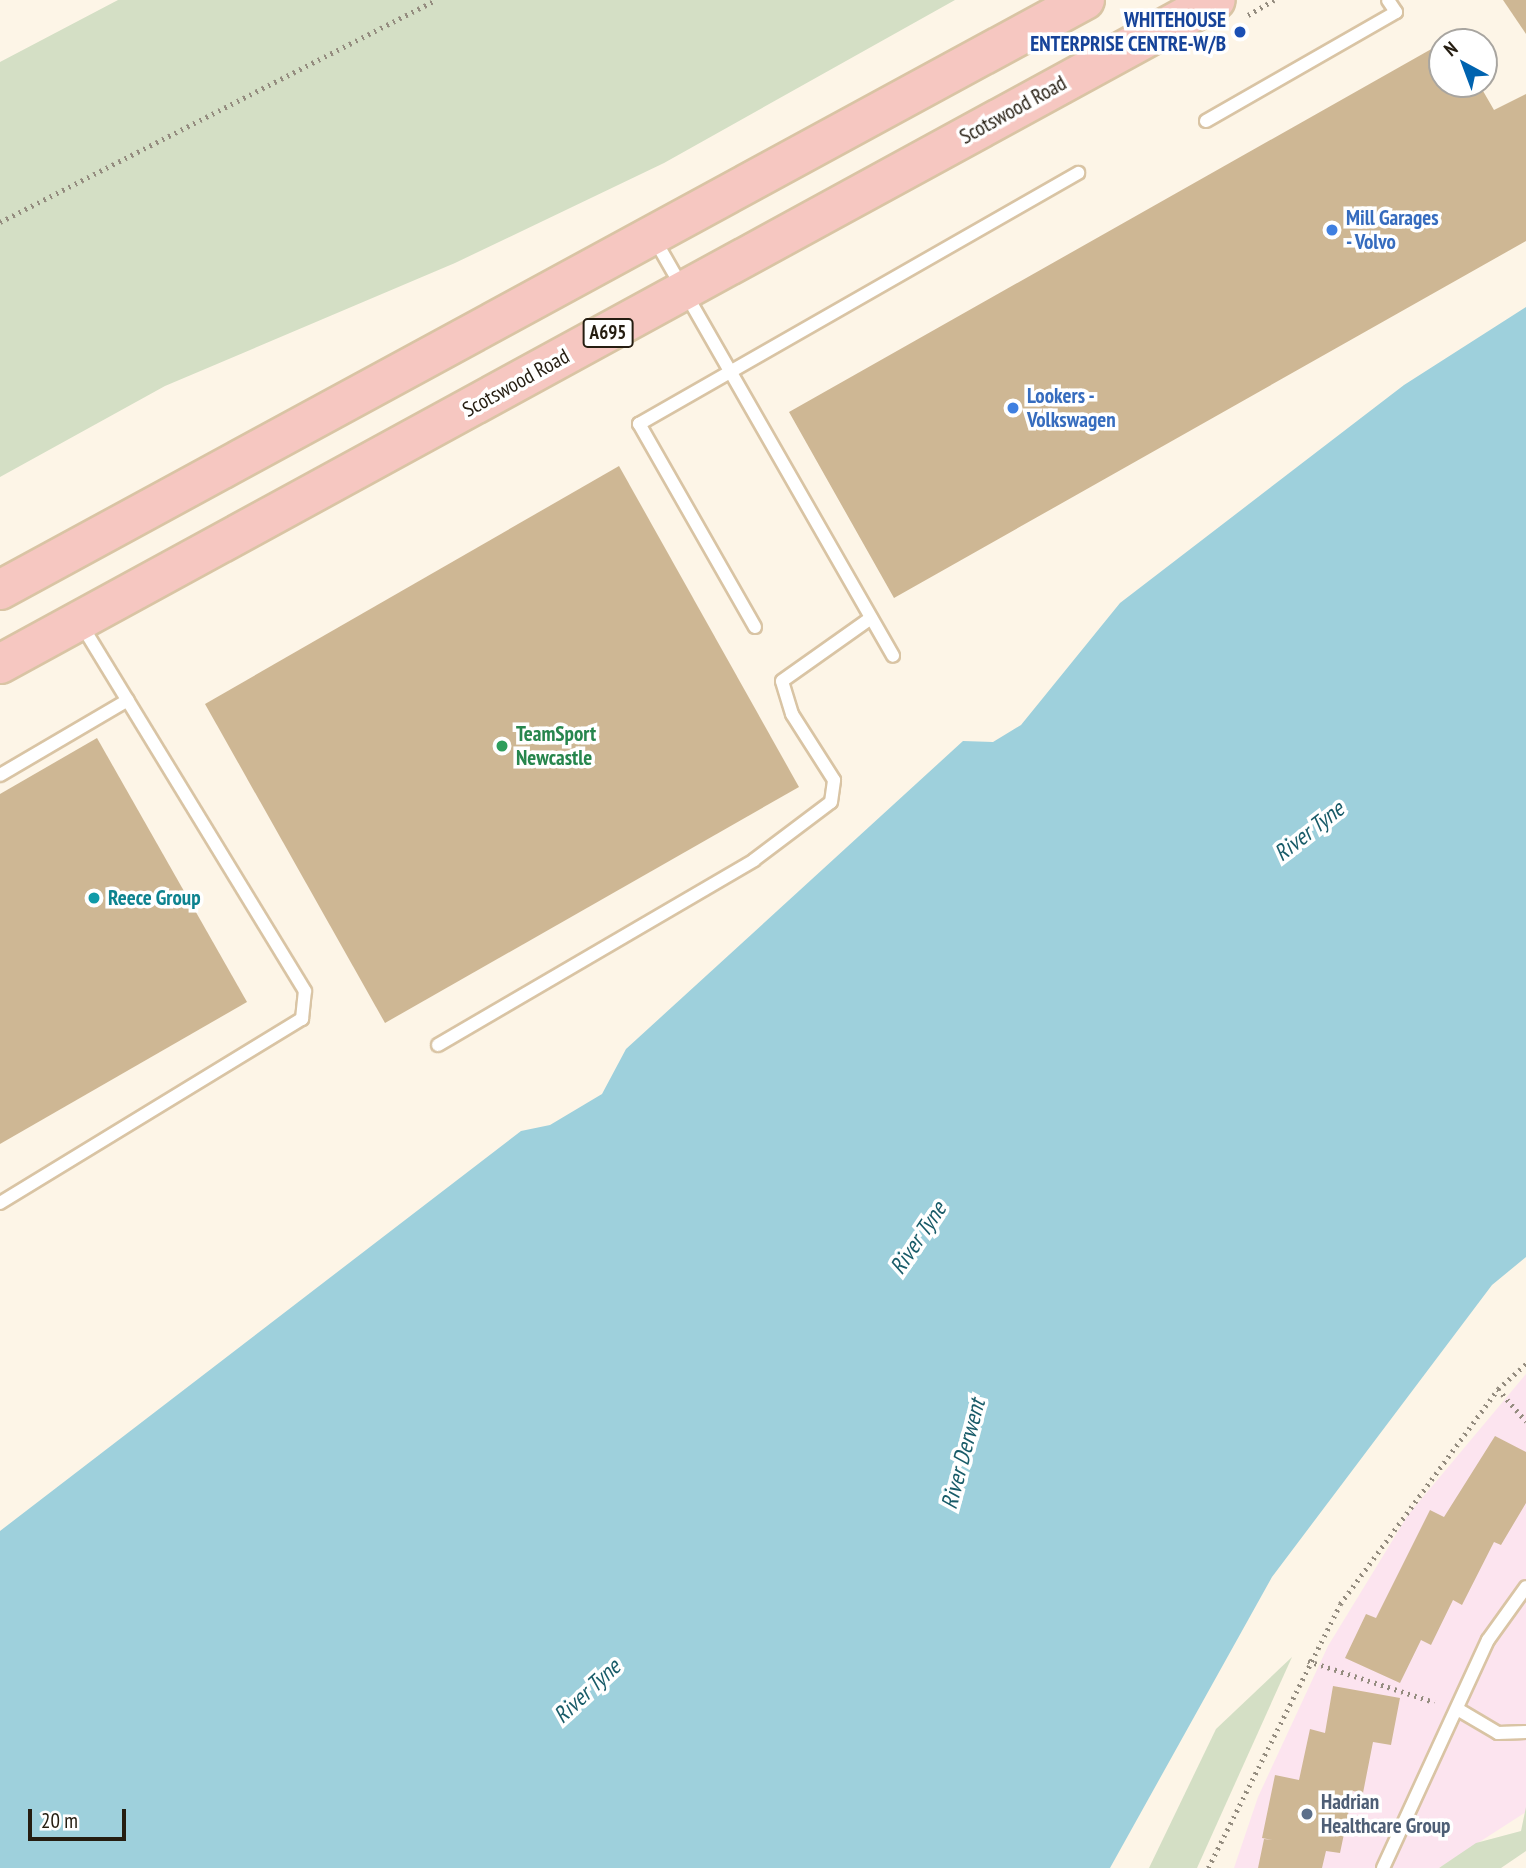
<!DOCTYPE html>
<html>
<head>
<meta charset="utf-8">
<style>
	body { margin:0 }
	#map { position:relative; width:1526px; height:1868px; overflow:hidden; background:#fdf5e7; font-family:"PT Sans Narrow",sans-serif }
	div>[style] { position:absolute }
	.commercial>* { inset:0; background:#fce4ef }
	.green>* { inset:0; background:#d4dfc5 }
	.water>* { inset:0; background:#9ed0dc }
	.building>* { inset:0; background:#ceb794 }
	.path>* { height:4.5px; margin-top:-2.25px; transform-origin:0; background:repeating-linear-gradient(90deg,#948c7f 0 2px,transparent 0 7px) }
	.roads { filter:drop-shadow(2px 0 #d9c4a4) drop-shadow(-2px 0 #d9c4a4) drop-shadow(0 2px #d9c4a4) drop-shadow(0 -2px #d9c4a4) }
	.lane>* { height:12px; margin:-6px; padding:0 6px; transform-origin:6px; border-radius:6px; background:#fff }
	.primary>* { height:38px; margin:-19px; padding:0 19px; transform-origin:19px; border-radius:19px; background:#f6c7c1 }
	.dots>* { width:19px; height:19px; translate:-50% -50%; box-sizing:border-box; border:4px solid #fff; border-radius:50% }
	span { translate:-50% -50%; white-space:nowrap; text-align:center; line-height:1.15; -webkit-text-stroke:7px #fff; paint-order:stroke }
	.shield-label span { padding:2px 5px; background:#fff; border:2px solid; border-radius:5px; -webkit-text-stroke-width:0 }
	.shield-label { font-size:19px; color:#251d11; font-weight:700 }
	.transit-label { font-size:21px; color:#164399; font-weight:700 }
	.right { translate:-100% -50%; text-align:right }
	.street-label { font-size:21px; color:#251d11 }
	.shop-label { font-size:21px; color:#366cbe; font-weight:700 }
	.left { translate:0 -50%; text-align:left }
	.leisure-label { font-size:21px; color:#27864d; font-weight:700 }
	.culture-label { font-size:21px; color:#0d838f; font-weight:700 }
	.service-label { font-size:21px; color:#4e5e75; font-weight:700 }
	.water-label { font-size:23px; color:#185b68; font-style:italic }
	.north { position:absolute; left:1428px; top:28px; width:70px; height:70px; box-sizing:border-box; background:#fff; border:2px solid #a8a5a0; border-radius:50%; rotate:319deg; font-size:19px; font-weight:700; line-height:28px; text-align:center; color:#251d11 }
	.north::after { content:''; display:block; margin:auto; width:24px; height:32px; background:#0063af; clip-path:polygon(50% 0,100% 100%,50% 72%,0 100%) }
	.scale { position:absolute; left:28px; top:1809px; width:98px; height:32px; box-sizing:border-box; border:4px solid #251d11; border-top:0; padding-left:9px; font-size:21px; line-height:24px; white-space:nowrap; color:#251d11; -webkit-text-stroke:5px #fff; paint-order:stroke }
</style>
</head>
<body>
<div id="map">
	<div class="commercial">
		<div style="clip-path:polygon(1526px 1374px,1526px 1812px,1439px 1868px,1234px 1868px,1258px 1797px,1328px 1646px,1408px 1515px)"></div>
	</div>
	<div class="green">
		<div style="clip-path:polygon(118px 0,955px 0,664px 163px,455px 263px,165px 386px,0 477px,0 62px)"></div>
		<div style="clip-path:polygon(1292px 1657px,1197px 1868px,1149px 1868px,1216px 1729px)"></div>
		<div style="clip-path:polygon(1526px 1807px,1526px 1851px,1501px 1868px,1439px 1868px,1476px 1843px,1521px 1831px)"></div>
	</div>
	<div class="water">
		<div style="clip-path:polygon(1526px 307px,1526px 1257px,1492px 1285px,1272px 1577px,1110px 1868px,0 1868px,0 1531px,521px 1131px,550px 1125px,602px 1094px,626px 1049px,963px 741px,993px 742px,1021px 725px,1120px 603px,1404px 385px)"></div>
	</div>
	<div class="building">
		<div style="clip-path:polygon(1503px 0,1526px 0,1526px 34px)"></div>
		<div style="clip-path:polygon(1442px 43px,1442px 84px,1479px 84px,1494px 110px,1526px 94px,1526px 241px,894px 598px,789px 412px)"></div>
		<div style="clip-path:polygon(619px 466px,799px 787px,385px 1023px,205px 704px)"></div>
		<div style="clip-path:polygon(97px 738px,247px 1002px,0 1144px,0 794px)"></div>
		<div style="clip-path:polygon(1495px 1436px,1526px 1452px,1526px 1503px,1501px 1545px,1494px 1542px,1462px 1605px,1453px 1600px,1431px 1645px,1421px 1640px,1400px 1683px,1345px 1658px,1366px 1614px,1376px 1618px,1430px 1510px,1444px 1517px)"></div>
		<div style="clip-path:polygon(1333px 1686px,1400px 1698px,1391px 1745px,1373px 1742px,1363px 1793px,1353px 1791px,1340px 1853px,1326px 1851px,1322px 1868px,1258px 1868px,1264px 1839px,1272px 1840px,1262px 1838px,1275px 1775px,1299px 1780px,1310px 1729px,1325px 1733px)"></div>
	</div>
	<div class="path">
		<div style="left:1248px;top:15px;width:30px;rotate:-30deg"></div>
		<div style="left:0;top:222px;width:488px;rotate:-27deg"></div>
		<div style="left:1498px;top:1389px;width:43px;rotate:48.8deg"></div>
		<div style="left:1308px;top:1661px;width:133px;rotate:18deg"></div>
		<div style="left:1208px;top:1868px;width:295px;rotate:-63.4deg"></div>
		<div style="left:1340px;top:1604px;width:267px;rotate:-53.7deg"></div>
		<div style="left:1498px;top:1389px;width:38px;rotate:-42deg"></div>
	</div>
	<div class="roads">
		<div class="lane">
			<div style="left:1206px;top:121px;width:219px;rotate:-29.8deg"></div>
			<div style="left:1396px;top:12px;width:14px;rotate:-124deg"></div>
			<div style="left:655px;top:240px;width:479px;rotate:60.2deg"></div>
			<div style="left:755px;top:627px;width:234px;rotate:-119.7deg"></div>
			<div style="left:639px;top:424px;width:506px;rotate:-29.76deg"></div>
			<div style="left:0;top:775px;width:148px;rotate:-30.4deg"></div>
			<div style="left:438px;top:1045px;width:366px;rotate:-30.3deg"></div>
			<div style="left:754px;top:860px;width:96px;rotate:-37deg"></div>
			<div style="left:831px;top:802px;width:22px;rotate:-82deg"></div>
			<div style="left:834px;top:780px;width:78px;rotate:-122.5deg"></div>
			<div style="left:792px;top:714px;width:34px;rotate:-107deg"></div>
			<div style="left:782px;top:681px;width:109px;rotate:-35.3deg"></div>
			<div style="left:0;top:1203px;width:354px;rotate:-31.4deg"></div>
			<div style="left:302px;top:1019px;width:28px;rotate:-84deg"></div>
			<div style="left:305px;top:991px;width:430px;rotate:-121.4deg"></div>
			<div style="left:1459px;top:1710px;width:45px;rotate:30.5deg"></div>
			<div style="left:1498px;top:1733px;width:28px;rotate:-2deg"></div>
			<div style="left:1383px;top:1868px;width:251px;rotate:-65.3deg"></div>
			<div style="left:1488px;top:1640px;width:65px;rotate:-54.4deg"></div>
		</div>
		<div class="primary">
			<div style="left:0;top:590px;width:1235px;rotate:-28.54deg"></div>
			<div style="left:0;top:664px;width:1385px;rotate:-28.64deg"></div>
		</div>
	</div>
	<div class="dots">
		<div style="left:1240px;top:32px;background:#1a4fb4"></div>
		<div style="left:1332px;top:230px;background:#3f7fe0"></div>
		<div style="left:1013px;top:408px;background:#3f7fe0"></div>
		<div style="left:502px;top:746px;background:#2e9e5b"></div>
		<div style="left:94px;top:898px;background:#0f9aa8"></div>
		<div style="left:1307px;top:1814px;background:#5c6f8a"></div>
	</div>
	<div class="shield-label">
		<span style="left:608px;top:333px">A695</span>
	</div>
	<div class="transit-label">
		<span class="right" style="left:1226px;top:32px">WHITEHOUSE<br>ENTERPRISE CENTRE-W/B</span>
	</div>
	<div class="street-label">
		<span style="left:1013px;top:110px;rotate:-29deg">Scotswood Road</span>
		<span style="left:516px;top:383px;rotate:-29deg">Scotswood Road</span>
	</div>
	<div class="shop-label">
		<span class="left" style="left:1346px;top:230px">Mill Garages<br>- Volvo</span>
		<span class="left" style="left:1027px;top:408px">Lookers -<br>Volkswagen</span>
	</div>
	<div class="leisure-label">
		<span class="left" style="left:516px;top:746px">TeamSport<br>Newcastle</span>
	</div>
	<div class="culture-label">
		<span class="left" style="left:108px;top:898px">Reece Group</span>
	</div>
	<div class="service-label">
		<span class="left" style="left:1321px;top:1814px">Hadrian<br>Healthcare Group</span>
	</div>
	<div class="water-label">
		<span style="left:1309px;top:831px;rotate:-38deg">River Tyne</span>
		<span style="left:918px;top:1238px;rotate:-56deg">River Tyne</span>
		<span style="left:963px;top:1454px;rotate:-75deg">River Derwent</span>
		<span style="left:587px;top:1691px;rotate:-43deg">River Tyne</span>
	</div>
	<div class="north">N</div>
	<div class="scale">20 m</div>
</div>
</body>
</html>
